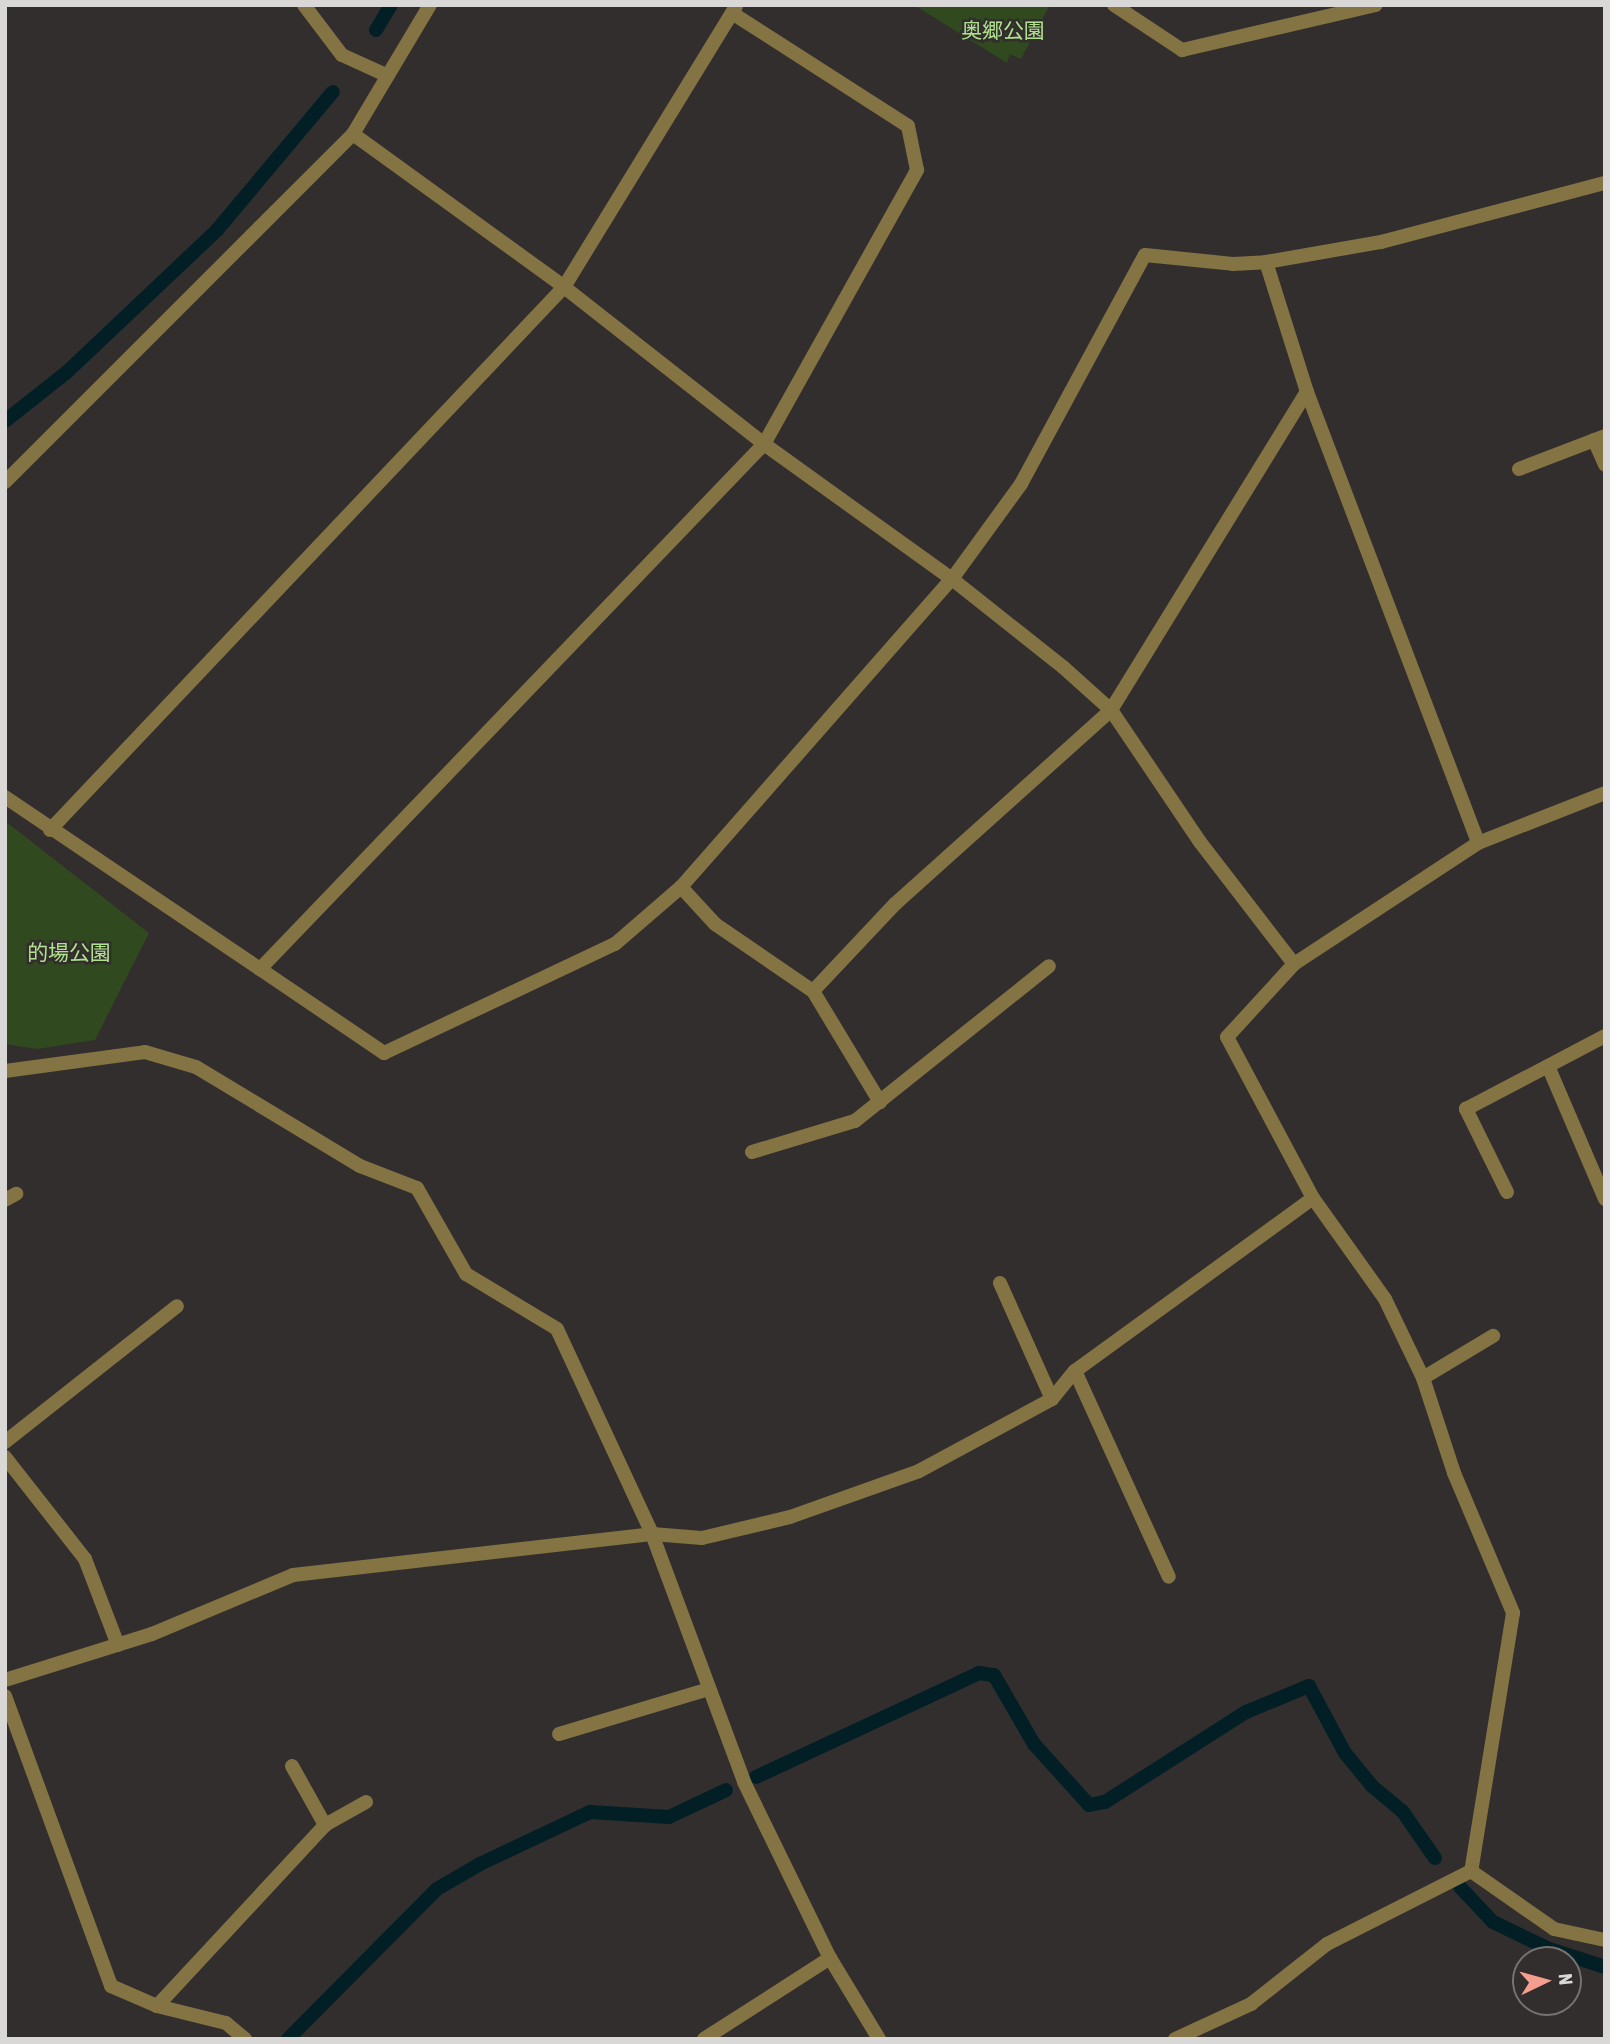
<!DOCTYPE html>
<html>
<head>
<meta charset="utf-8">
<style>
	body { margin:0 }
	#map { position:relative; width:1610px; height:2044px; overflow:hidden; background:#312e2d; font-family:"Asap Condensed","Noto Sans JP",sans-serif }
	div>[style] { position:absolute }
	.green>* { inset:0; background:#31491e }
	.stream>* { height:14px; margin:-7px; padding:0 7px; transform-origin:7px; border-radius:7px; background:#021f26 }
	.minor>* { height:14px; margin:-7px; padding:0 7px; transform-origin:7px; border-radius:7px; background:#847343 }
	span { translate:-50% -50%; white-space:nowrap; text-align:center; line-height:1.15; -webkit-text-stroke:5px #312e2d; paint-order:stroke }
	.park-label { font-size:21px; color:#b0e18c }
	.frame { position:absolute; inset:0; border:7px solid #dad8d7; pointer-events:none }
	.north { position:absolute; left:1512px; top:1946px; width:70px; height:70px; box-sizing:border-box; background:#312e2d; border:2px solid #757271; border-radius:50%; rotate:85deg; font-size:19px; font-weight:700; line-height:28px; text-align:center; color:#dad8d7 }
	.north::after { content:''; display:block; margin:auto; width:24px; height:32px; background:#f59d8f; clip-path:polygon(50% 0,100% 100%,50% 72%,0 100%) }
</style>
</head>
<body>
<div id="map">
	<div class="green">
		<div style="clip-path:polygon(914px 5px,1050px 5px,1021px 59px,1010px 54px,1007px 63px)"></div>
		<div style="clip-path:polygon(5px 821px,149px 933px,95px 1040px,37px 1049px,5px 1044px)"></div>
	</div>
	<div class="stream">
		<div style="left:376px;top:30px;width:29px;rotate:-59deg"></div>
		<div style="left:5px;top:421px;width:79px;rotate:-38.3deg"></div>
		<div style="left:67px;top:372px;width:207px;rotate:-43.4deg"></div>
		<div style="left:217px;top:230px;width:180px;rotate:-50deg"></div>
		<div style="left:756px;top:1777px;width:246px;rotate:-25deg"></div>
		<div style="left:979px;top:1673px;width:15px;rotate:8deg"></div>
		<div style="left:994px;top:1675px;width:80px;rotate:59.9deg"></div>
		<div style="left:1034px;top:1744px;width:82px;rotate:48deg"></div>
		<div style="left:1089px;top:1805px;width:16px;rotate:-11deg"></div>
		<div style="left:1105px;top:1802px;width:167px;rotate:-32.6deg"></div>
		<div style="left:1246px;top:1712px;width:68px;rotate:-22.4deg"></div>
		<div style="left:1309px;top:1686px;width:76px;rotate:61.8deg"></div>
		<div style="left:1345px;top:1753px;width:43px;rotate:50.7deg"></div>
		<div style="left:1372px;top:1786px;width:40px;rotate:40deg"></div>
		<div style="left:1403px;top:1812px;width:56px;rotate:55.2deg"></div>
		<div style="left:1460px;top:1887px;width:48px;rotate:46.7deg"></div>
		<div style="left:1493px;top:1922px;width:62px;rotate:25.7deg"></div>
		<div style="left:1549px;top:1949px;width:59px;rotate:17.8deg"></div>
		<div style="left:288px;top:2039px;width:211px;rotate:-45.2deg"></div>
		<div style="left:437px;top:1889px;width:50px;rotate:-30.2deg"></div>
		<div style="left:480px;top:1864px;width:122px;rotate:-25.3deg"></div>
		<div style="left:590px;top:1812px;width:79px;rotate:3.6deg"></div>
		<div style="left:669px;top:1817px;width:63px;rotate:-25.3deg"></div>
	</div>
	<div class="minor">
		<div style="left:304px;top:5px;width:63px;rotate:52.8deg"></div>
		<div style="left:342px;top:55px;width:48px;rotate:24.4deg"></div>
		<div style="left:1114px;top:5px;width:82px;rotate:33.5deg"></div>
		<div style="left:1182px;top:50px;width:199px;rotate:-13.1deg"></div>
		<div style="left:353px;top:134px;width:150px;rotate:-59.2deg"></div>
		<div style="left:1266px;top:262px;width:136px;rotate:72.5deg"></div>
		<div style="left:1307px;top:392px;width:482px;rotate:69.2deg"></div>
		<div style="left:1594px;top:440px;width:27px;rotate:66deg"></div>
		<div style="left:1519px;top:469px;width:92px;rotate:-21deg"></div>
		<div style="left:5px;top:482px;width:492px;rotate:-45deg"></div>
		<div style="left:353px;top:134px;width:261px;rotate:35.9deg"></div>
		<div style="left:564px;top:287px;width:254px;rotate:38.1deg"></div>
		<div style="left:764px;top:444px;width:231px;rotate:35.7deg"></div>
		<div style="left:952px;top:579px;width:142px;rotate:38.4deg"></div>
		<div style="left:1063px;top:667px;width:64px;rotate:41.9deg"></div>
		<div style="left:1111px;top:710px;width:159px;rotate:56deg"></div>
		<div style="left:1200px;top:842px;width:154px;rotate:52.4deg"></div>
		<div style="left:1294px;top:964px;width:220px;rotate:-33.3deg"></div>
		<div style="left:1478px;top:843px;width:136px;rotate:-21.5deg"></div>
		<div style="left:5px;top:797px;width:308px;rotate:34deg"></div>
		<div style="left:260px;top:969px;width:728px;rotate:-46.17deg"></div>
		<div style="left:764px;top:444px;width:314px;rotate:-60.8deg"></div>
		<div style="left:917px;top:170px;width:45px;rotate:-101.6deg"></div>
		<div style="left:908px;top:126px;width:209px;rotate:-147.3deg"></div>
		<div style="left:50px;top:830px;width:748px;rotate:-46.57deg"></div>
		<div style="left:564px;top:287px;width:329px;rotate:-58.5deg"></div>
		<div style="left:681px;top:887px;width:50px;rotate:47.4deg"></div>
		<div style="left:715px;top:924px;width:119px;rotate:34.4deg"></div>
		<div style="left:813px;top:991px;width:130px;rotate:58.9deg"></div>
		<div style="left:1294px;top:964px;width:99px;rotate:132.5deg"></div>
		<div style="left:1227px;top:1037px;width:183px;rotate:61.9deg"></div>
		<div style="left:260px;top:969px;width:150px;rotate:34.1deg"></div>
		<div style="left:384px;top:1053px;width:255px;rotate:-25.3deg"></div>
		<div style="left:615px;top:944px;width:87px;rotate:-40.8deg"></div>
		<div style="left:681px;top:887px;width:410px;rotate:-48.7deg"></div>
		<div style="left:952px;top:579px;width:117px;rotate:-54deg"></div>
		<div style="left:1021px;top:484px;width:260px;rotate:-61.6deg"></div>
		<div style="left:1145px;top:255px;width:88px;rotate:5.8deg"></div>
		<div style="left:1233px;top:264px;width:33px;rotate:-3deg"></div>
		<div style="left:1266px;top:262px;width:117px;rotate:-9.9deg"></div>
		<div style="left:1381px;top:242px;width:232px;rotate:-14.8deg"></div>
		<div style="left:813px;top:991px;width:120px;rotate:-46.7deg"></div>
		<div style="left:895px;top:904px;width:290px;rotate:-41.9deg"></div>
		<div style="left:1111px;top:710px;width:374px;rotate:-58.4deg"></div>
		<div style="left:1548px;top:1066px;width:145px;rotate:66.8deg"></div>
		<div style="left:5px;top:1071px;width:141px;rotate:-7.7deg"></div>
		<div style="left:145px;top:1052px;width:53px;rotate:16.4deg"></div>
		<div style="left:196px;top:1067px;width:192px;rotate:31.1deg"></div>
		<div style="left:360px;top:1166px;width:61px;rotate:21.1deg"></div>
		<div style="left:417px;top:1188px;width:99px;rotate:60.3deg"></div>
		<div style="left:466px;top:1274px;width:106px;rotate:31.1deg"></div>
		<div style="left:557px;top:1329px;width:226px;rotate:65.1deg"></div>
		<div style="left:652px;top:1534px;width:265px;rotate:69.6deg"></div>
		<div style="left:744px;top:1782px;width:196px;rotate:64deg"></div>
		<div style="left:830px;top:1958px;width:95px;rotate:58.8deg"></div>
		<div style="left:752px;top:1152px;width:108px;rotate:-16.8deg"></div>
		<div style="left:855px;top:1121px;width:248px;rotate:-38.6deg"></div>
		<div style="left:1507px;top:1192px;width:93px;rotate:-116.3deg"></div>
		<div style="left:1466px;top:1109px;width:157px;rotate:-27.7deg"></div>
		<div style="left:5px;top:1200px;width:13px;rotate:-29deg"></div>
		<div style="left:1000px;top:1283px;width:127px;rotate:65.9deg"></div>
		<div style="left:1075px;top:1371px;width:226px;rotate:65.5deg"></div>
		<div style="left:1423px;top:1378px;width:82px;rotate:-31deg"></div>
		<div style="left:5px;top:1442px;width:219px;rotate:-38.3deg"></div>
		<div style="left:5px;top:1457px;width:130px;rotate:51.9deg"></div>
		<div style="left:85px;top:1559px;width:92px;rotate:69deg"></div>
		<div style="left:5px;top:1680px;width:154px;rotate:-17.4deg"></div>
		<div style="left:152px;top:1634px;width:153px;rotate:-22.7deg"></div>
		<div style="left:293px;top:1575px;width:361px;rotate:-6.5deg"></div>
		<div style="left:652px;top:1534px;width:50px;rotate:4.6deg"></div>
		<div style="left:702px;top:1538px;width:90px;rotate:-13.4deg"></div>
		<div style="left:790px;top:1517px;width:137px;rotate:-19.6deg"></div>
		<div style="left:919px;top:1471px;width:151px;rotate:-28.4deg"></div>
		<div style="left:1052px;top:1399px;width:36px;rotate:-51deg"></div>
		<div style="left:1075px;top:1371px;width:294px;rotate:-36deg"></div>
		<div style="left:1313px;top:1198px;width:124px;rotate:54.5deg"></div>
		<div style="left:1385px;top:1299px;width:88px;rotate:64.3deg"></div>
		<div style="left:1423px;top:1378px;width:100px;rotate:71.9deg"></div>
		<div style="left:1454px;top:1473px;width:152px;rotate:67.1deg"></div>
		<div style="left:1513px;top:1613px;width:261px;rotate:99.2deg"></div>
		<div style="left:5px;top:1696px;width:309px;rotate:69.9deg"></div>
		<div style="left:111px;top:1986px;width:50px;rotate:23.5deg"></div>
		<div style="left:157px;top:2006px;width:71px;rotate:13.8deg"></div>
		<div style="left:226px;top:2023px;width:25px;rotate:40deg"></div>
		<div style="left:559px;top:1734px;width:157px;rotate:-16.7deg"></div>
		<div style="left:292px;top:1766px;width:68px;rotate:60.8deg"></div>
		<div style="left:1471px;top:1871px;width:101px;rotate:34.9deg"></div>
		<div style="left:1554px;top:1929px;width:52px;rotate:12.2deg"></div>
		<div style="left:157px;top:2006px;width:247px;rotate:-47.1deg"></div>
		<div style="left:325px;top:1825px;width:47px;rotate:-29.3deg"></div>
		<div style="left:704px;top:2039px;width:150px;rotate:-32.7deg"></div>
		<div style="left:1175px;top:2039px;width:84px;rotate:-24.7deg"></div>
		<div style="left:1251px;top:2004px;width:97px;rotate:-38.3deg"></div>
		<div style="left:1327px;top:1944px;width:161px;rotate:-26.9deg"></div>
	</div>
	<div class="park-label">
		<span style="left:1003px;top:30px">奥郷公園</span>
		<span style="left:69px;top:952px">的場公園</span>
	</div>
	<div class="frame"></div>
	<div class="north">N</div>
</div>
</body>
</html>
